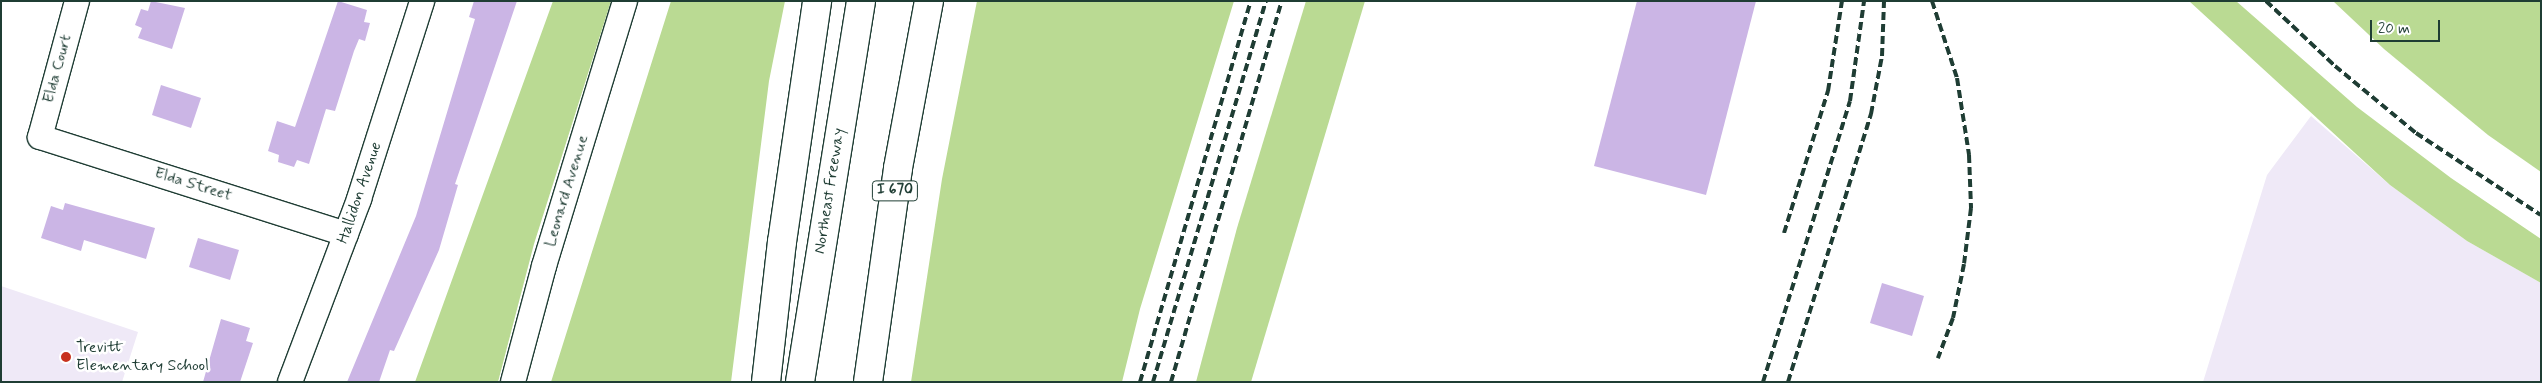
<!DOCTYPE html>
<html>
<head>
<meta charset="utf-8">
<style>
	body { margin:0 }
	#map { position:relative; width:2542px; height:383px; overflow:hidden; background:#fff; font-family:Mynerve,sans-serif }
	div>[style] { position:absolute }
	.built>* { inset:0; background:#efe9f7 }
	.green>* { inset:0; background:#bada93 }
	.building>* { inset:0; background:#cbb5e5 }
	.roads { filter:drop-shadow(1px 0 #1f3d34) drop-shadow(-1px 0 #1f3d34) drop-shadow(0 1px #1f3d34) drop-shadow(0 -1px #1f3d34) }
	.minor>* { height:24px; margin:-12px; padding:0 12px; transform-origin:12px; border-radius:12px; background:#fff }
	.highway>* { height:28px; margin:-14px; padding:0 14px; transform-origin:14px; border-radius:14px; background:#fff }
	.rail>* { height:4px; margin-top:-2px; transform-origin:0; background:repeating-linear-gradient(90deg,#1f3d34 0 8px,transparent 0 12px) }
	.dots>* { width:14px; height:14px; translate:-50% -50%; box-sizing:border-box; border:2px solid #fff; border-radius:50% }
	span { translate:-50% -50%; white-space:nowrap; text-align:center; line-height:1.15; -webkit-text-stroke:5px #fff; paint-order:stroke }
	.shield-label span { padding:1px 4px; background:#fff; border:1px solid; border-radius:4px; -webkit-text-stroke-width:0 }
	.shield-label { font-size:15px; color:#1f3d34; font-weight:700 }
	.street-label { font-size:16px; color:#1f3d34 }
	.poi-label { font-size:16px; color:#1f3d34 }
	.left { translate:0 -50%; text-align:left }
	.frame { position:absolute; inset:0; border:2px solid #1f3d34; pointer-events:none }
	.scale { position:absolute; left:2370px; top:20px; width:70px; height:22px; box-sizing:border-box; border:2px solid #1f3d34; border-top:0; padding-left:6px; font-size:15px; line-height:18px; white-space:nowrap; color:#1f3d34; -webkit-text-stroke:4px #fff; paint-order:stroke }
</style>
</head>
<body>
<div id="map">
	<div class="built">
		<div style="clip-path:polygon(2311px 116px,2390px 185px,2467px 241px,2541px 283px,2541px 382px,2203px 382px,2267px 175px)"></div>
		<div style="clip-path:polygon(1px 286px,138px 332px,122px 382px,1px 382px)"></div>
	</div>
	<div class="green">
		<div style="clip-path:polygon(553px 1px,611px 1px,534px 244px,498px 382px,415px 382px)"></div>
		<div style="clip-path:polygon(671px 1px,785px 1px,769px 81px,731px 382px,551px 382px)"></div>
		<div style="clip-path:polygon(977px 1px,1234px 1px,1140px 309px,1122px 382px,911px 382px,942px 179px)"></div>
		<div style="clip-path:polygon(1306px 1px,1365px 1px,1251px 382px,1196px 382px,1237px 228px)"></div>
		<div style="clip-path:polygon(2189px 1px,2236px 1px,2357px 107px,2451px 178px,2541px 239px,2541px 283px,2467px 241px,2390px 185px)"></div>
		<div style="clip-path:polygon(2333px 1px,2541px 1px,2541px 172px,2488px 135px,2384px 49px)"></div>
	</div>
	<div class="building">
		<div style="clip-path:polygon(151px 1px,185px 8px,172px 49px,138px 38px,142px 28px,135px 25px,141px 9px,148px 11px)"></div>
		<div style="clip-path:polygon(338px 1px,367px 10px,364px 22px,370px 23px,365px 41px,359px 39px,354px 51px,335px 111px,326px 109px,309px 164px,297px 160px,294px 167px,278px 162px,279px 155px,268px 151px,277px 121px,295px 127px)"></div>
		<div style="clip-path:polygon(474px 1px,517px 1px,455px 184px,458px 185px,439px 250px,394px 351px,390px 350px,379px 382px,347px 382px,416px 216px,475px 19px,469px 17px)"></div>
		<div style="clip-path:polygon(1637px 1px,1756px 1px,1706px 195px,1594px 166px)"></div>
		<div style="clip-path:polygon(161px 85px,201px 98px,191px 128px,152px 115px)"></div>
		<div style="clip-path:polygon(65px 203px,155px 228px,146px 259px,84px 240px,81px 251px,41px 238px,51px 206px,63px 210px)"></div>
		<div style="clip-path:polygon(198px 238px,239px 250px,230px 280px,189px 267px)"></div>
		<div style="clip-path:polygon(1882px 283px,1924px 296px,1912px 336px,1870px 323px)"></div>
		<div style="clip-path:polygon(221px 319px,250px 328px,246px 341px,253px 343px,240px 382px,203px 382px)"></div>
	</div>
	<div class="roads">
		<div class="minor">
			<div style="left:77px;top:1px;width:141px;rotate:105.2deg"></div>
			<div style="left:40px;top:137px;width:321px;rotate:17.6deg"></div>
			<div style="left:290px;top:382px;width:196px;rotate:-69.3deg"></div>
			<div style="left:359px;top:199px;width:208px;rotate:-72.3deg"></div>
			<div style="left:513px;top:382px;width:120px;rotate:-75deg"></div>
			<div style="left:544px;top:266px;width:277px;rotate:-73deg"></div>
		</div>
		<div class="highway">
			<div style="left:766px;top:382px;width:141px;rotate:-83.5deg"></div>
			<div style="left:782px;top:242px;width:244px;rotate:-81.7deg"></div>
			<div style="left:800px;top:382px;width:386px;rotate:-80.9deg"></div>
			<div style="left:868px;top:382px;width:216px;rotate:-82deg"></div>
			<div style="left:898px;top:168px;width:170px;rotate:-79.5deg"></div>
		</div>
	</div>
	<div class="rail">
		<div style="left:1932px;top:1px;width:81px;rotate:72deg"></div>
		<div style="left:1957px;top:78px;width:78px;rotate:81.1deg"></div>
		<div style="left:1969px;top:155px;width:53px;rotate:87.8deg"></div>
		<div style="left:1971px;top:208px;width:56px;rotate:97.1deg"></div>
		<div style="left:1964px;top:264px;width:55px;rotate:101.5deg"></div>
		<div style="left:1953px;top:318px;width:43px;rotate:110.6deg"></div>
		<div style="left:2266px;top:1px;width:95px;rotate:43.3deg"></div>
		<div style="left:2335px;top:66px;width:105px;rotate:39.6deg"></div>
		<div style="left:2416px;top:133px;width:149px;rotate:33.3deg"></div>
		<div style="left:1784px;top:233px;width:149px;rotate:-72.8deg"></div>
		<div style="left:1828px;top:91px;width:91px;rotate:-81.2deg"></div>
		<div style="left:1140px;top:382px;width:397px;rotate:-73.8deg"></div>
		<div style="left:1153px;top:382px;width:397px;rotate:-73.5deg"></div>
		<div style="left:1171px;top:382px;width:397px;rotate:-73.8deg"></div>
		<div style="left:1763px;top:382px;width:294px;rotate:-72.8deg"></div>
		<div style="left:1850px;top:101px;width:101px;rotate:-82deg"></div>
		<div style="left:1788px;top:382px;width:281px;rotate:-72.8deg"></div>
		<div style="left:1871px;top:114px;width:59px;rotate:-79.3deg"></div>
		<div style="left:1882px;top:56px;width:55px;rotate:-87.9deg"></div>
	</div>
	<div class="dots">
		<div style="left:66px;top:357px;background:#c8321e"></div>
	</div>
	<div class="shield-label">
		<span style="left:895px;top:191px">I 670</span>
	</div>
	<div class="street-label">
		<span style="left:58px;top:69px;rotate:-75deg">Elda Court</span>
		<span style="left:193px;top:185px;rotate:17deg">Elda Street</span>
		<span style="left:567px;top:191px;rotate:-73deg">Leonard Avenue</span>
		<span style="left:830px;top:191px;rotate:-81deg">Northeast Freeway</span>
		<span style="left:360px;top:193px;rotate:-71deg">Hallidon Avenue</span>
	</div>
	<div class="poi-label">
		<span class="left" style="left:76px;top:357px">Trevitt<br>Elementary School</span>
	</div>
	<div class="frame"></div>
	<div class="scale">20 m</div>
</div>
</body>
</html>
